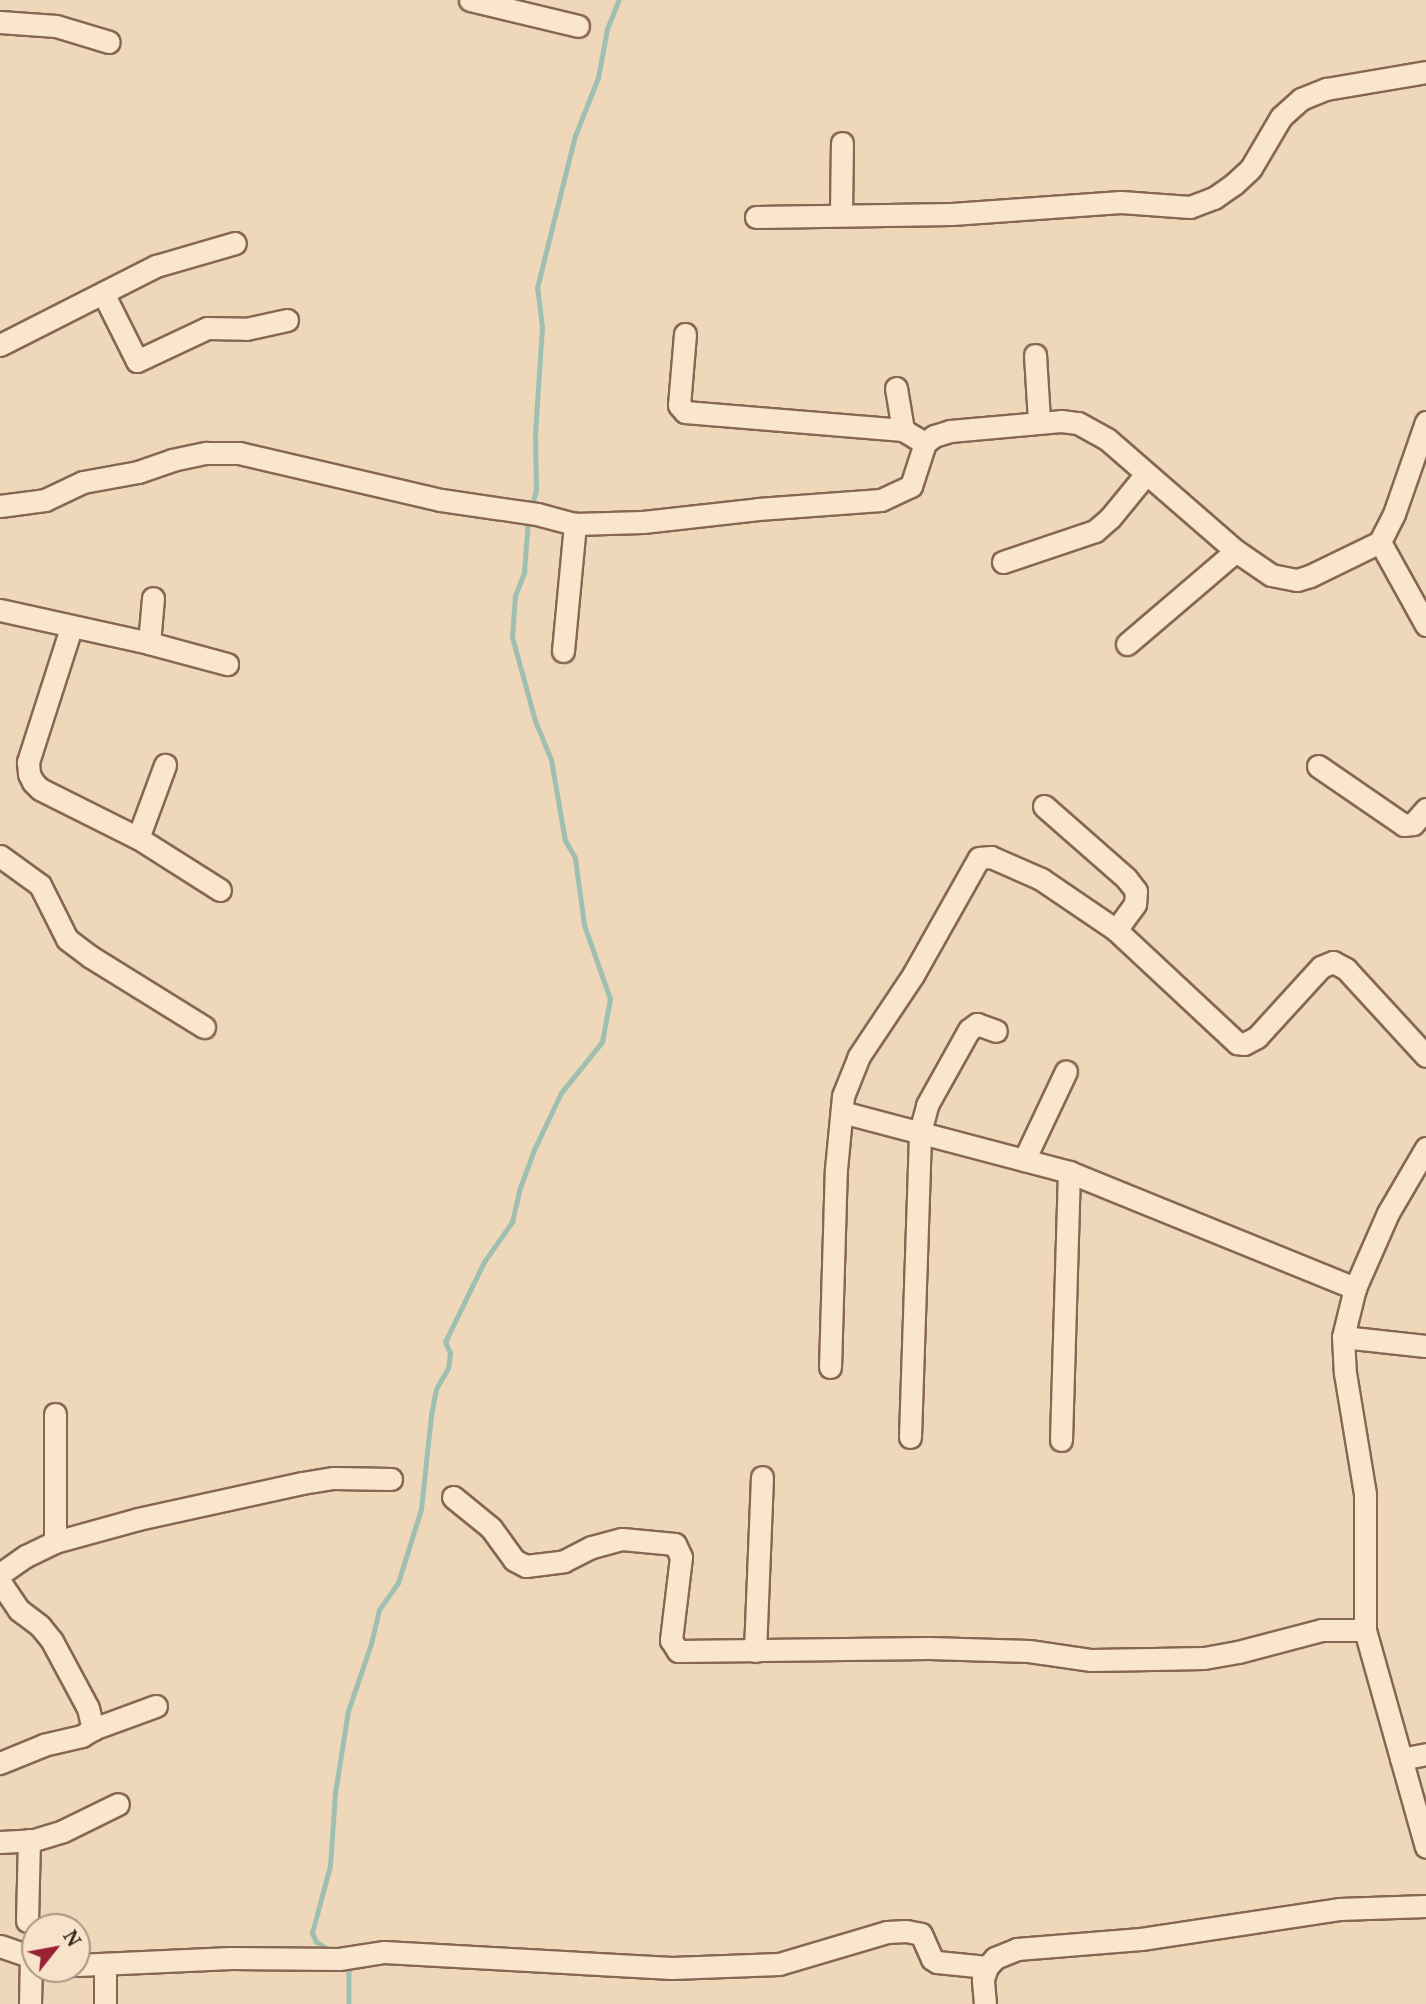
<!DOCTYPE html>
<html>
<head>
<meta charset="utf-8">
<style>
	body { margin:0 }
	#map { position:relative; width:1426px; height:2004px; overflow:hidden; background:#efd7ba; font-family:"Noto Serif",serif }
	div>[style] { position:absolute }
	.stream>* { height:4.5px; margin:-2.25px; padding:0 2.25px; transform-origin:2.25px; border-radius:2.25px; background:#9fc0b1 }
	.roads { filter:drop-shadow(2px 0 #876754) drop-shadow(-2px 0 #876754) drop-shadow(0 2px #876754) drop-shadow(0 -2px #876754) }
	.minor>* { height:21px; margin:-10.5px; padding:0 10.5px; transform-origin:10.5px; border-radius:10.5px; background:#fae6cd }
	span { translate:-50% -50%; white-space:nowrap; text-align:center; line-height:1.15; -webkit-text-stroke:6px #f7e3ca; paint-order:stroke }
	.north { position:absolute; left:21px; top:1913px; width:70px; height:70px; box-sizing:border-box; background:#f7e3ca; border:2px solid #a99684; border-radius:50%; rotate:59deg; font-size:19px; font-weight:700; line-height:28px; text-align:center; color:#35231a }
	.north::after { content:''; display:block; margin:auto; width:24px; height:32px; background:#982134; clip-path:polygon(50% 0,100% 100%,50% 72%,0 100%) }
</style>
</head>
<body>
<div id="map">
	<div class="stream">
		<div style="left:531px;top:508px;width:18px;rotate:-74deg"></div>
		<div style="left:536px;top:491px;width:56px;rotate:-91deg"></div>
		<div style="left:535px;top:435px;width:108px;rotate:-86.3deg"></div>
		<div style="left:542px;top:327px;width:39px;rotate:-97deg"></div>
		<div style="left:537px;top:288px;width:157px;rotate:-76deg"></div>
		<div style="left:575px;top:136px;width:62px;rotate:-68.4deg"></div>
		<div style="left:598px;top:78px;width:50px;rotate:-79.6deg"></div>
		<div style="left:607px;top:29px;width:31px;rotate:-68deg"></div>
		<div style="left:328px;top:1950px;width:14px;rotate:-146deg"></div>
		<div style="left:316px;top:1942px;width:10px;rotate:-114deg"></div>
		<div style="left:312px;top:1933px;width:69px;rotate:-75deg"></div>
		<div style="left:330px;top:1866px;width:73px;rotate:-86.1deg"></div>
		<div style="left:335px;top:1793px;width:83px;rotate:-81deg"></div>
		<div style="left:348px;top:1711px;width:71px;rotate:-71.1deg"></div>
		<div style="left:371px;top:1644px;width:35px;rotate:-77deg"></div>
		<div style="left:379px;top:1610px;width:33px;rotate:-55deg"></div>
		<div style="left:398px;top:1583px;width:77px;rotate:-72.7deg"></div>
		<div style="left:421px;top:1509px;width:95px;rotate:-83.9deg"></div>
		<div style="left:431px;top:1415px;width:26px;rotate:-79deg"></div>
		<div style="left:436px;top:1389px;width:24px;rotate:-60deg"></div>
		<div style="left:448px;top:1368px;width:15px;rotate:-82deg"></div>
		<div style="left:450px;top:1353px;width:12px;rotate:-114deg"></div>
		<div style="left:445px;top:1342px;width:89px;rotate:-64deg"></div>
		<div style="left:484px;top:1262px;width:49px;rotate:-55deg"></div>
		<div style="left:512px;top:1222px;width:35px;rotate:-77deg"></div>
		<div style="left:520px;top:1188px;width:40px;rotate:-69.8deg"></div>
		<div style="left:534px;top:1150px;width:63px;rotate:-64.7deg"></div>
		<div style="left:561px;top:1093px;width:65px;rotate:-51.2deg"></div>
		<div style="left:602px;top:1042px;width:44px;rotate:-79.5deg"></div>
		<div style="left:610px;top:999px;width:78px;rotate:-109.4deg"></div>
		<div style="left:584px;top:925px;width:68px;rotate:-97.7deg"></div>
		<div style="left:575px;top:858px;width:20px;rotate:-120deg"></div>
		<div style="left:565px;top:841px;width:82px;rotate:-99.8deg"></div>
		<div style="left:551px;top:760px;width:42px;rotate:-112.3deg"></div>
		<div style="left:535px;top:721px;width:87px;rotate:-105.3deg"></div>
		<div style="left:512px;top:637px;width:41px;rotate:-85.8deg"></div>
		<div style="left:515px;top:596px;width:26px;rotate:-69deg"></div>
		<div style="left:524px;top:572px;width:52px;rotate:-85.6deg"></div>
		<div style="left:349px;top:1963px;width:41px;rotate:90deg"></div>
	</div>
	<div class="roads">
		<div class="minor">
			<div style="left:470px;top:0;width:111px;rotate:13.5deg"></div>
			<div style="left:0;top:22px;width:56px;rotate:4.1deg"></div>
			<div style="left:56px;top:26px;width:55px;rotate:16.8deg"></div>
			<div style="left:841px;top:213px;width:70px;rotate:-89.2deg"></div>
			<div style="left:756px;top:217px;width:196px;rotate:-0.9deg"></div>
			<div style="left:952px;top:214px;width:169px;rotate:-4.1deg"></div>
			<div style="left:1121px;top:202px;width:69px;rotate:4.1deg"></div>
			<div style="left:1190px;top:207px;width:26px;rotate:-21deg"></div>
			<div style="left:1214px;top:198px;width:24px;rotate:-35deg"></div>
			<div style="left:1234px;top:184px;width:23px;rotate:-43deg"></div>
			<div style="left:1251px;top:168px;width:59px;rotate:-59.5deg"></div>
			<div style="left:1281px;top:117px;width:27px;rotate:-42deg"></div>
			<div style="left:1301px;top:99px;width:27px;rotate:-22deg"></div>
			<div style="left:1326px;top:89px;width:101px;rotate:-9.6deg"></div>
			<div style="left:103px;top:293px;width:76px;rotate:63.4deg"></div>
			<div style="left:137px;top:361px;width:77px;rotate:-25.2deg"></div>
			<div style="left:207px;top:328px;width:39px;rotate:1deg"></div>
			<div style="left:246px;top:329px;width:42px;rotate:-12.4deg"></div>
			<div style="left:685px;top:334px;width:71px;rotate:94.8deg"></div>
			<div style="left:679px;top:405px;width:9px;rotate:49deg"></div>
			<div style="left:685px;top:412px;width:219px;rotate:4.7deg"></div>
			<div style="left:903px;top:430px;width:26px;rotate:31deg"></div>
			<div style="left:0;top:345px;width:175px;rotate:-26.9deg"></div>
			<div style="left:156px;top:266px;width:82px;rotate:-16.2deg"></div>
			<div style="left:1035px;top:355px;width:66px;rotate:86.5deg"></div>
			<div style="left:896px;top:388px;width:43px;rotate:80.5deg"></div>
			<div style="left:1426px;top:422px;width:97px;rotate:109.2deg"></div>
			<div style="left:1394px;top:514px;width:31px;rotate:117deg"></div>
			<div style="left:1380px;top:542px;width:95px;rotate:61deg"></div>
			<div style="left:0;top:506px;width:45px;rotate:-7.6deg"></div>
			<div style="left:45px;top:500px;width:42px;rotate:-25.3deg"></div>
			<div style="left:83px;top:482px;width:56px;rotate:-10.3deg"></div>
			<div style="left:138px;top:472px;width:36px;rotate:-19deg"></div>
			<div style="left:172px;top:460px;width:35px;rotate:-12deg"></div>
			<div style="left:206px;top:453px;width:33px"></div>
			<div style="left:239px;top:453px;width:207px;rotate:13.1deg"></div>
			<div style="left:441px;top:500px;width:97px;rotate:8.3deg"></div>
			<div style="left:537px;top:514px;width:39px;rotate:15deg"></div>
			<div style="left:575px;top:524px;width:68px;rotate:-1.7deg"></div>
			<div style="left:643px;top:522px;width:116px;rotate:-6.4deg"></div>
			<div style="left:758px;top:509px;width:123px;rotate:-4.2deg"></div>
			<div style="left:881px;top:500px;width:33px;rotate:-25deg"></div>
			<div style="left:911px;top:486px;width:45px;rotate:-72deg"></div>
			<div style="left:925px;top:443px;width:11px;rotate:-38deg"></div>
			<div style="left:934px;top:436px;width:17px;rotate:-17deg"></div>
			<div style="left:950px;top:431px;width:111px;rotate:-5.1deg"></div>
			<div style="left:1061px;top:421px;width:17px;rotate:7deg"></div>
			<div style="left:1078px;top:423px;width:33px;rotate:29deg"></div>
			<div style="left:1107px;top:439px;width:171px;rotate:41deg"></div>
			<div style="left:1236px;top:551px;width:42px;rotate:34.4deg"></div>
			<div style="left:1271px;top:575px;width:26px;rotate:11deg"></div>
			<div style="left:1297px;top:580px;width:14px;rotate:-17deg"></div>
			<div style="left:1310px;top:576px;width:78px;rotate:-25.9deg"></div>
			<div style="left:1003px;top:562px;width:97px;rotate:-18.6deg"></div>
			<div style="left:1095px;top:531px;width:20px;rotate:-41deg"></div>
			<div style="left:1110px;top:518px;width:57px;rotate:-50.7deg"></div>
			<div style="left:0;top:610px;width:153px;rotate:12.5deg"></div>
			<div style="left:149px;top:643px;width:81px;rotate:15.1deg"></div>
			<div style="left:71px;top:628px;width:141px;rotate:107.8deg"></div>
			<div style="left:28px;top:762px;width:12px;rotate:85deg"></div>
			<div style="left:29px;top:774px;width:9px;rotate:63deg"></div>
			<div style="left:33px;top:782px;width:10px;rotate:45deg"></div>
			<div style="left:40px;top:789px;width:110px;rotate:26.6deg"></div>
			<div style="left:138px;top:838px;width:97px;rotate:32.4deg"></div>
			<div style="left:149px;top:643px;width:45px;rotate:-84.9deg"></div>
			<div style="left:1127px;top:644px;width:143px;rotate:-40.5deg"></div>
			<div style="left:563px;top:651px;width:128px;rotate:-84.6deg"></div>
			<div style="left:1318px;top:766px;width:104px;rotate:34.5deg"></div>
			<div style="left:1404px;top:825px;width:9px;rotate:-6deg"></div>
			<div style="left:1413px;top:824px;width:20px;rotate:-49deg"></div>
			<div style="left:1044px;top:806px;width:109px;rotate:41.3deg"></div>
			<div style="left:1126px;top:878px;width:16px;rotate:52deg"></div>
			<div style="left:1136px;top:891px;width:13px;rotate:94deg"></div>
			<div style="left:1135px;top:904px;width:32px;rotate:126deg"></div>
			<div style="left:138px;top:838px;width:78px;rotate:-69.7deg"></div>
			<div style="left:0;top:856px;width:49px;rotate:35.9deg"></div>
			<div style="left:40px;top:885px;width:60px;rotate:63.4deg"></div>
			<div style="left:67px;top:939px;width:30px;rotate:37deg"></div>
			<div style="left:91px;top:957px;width:133px;rotate:31.8deg"></div>
			<div style="left:842px;top:1112px;width:235px;rotate:14.8deg"></div>
			<div style="left:1069px;top:1172px;width:309px;rotate:22.1deg"></div>
			<div style="left:1426px;top:1148px;width:75px;rotate:120.3deg"></div>
			<div style="left:1388px;top:1213px;width:82px;rotate:113.7deg"></div>
			<div style="left:1355px;top:1288px;width:50px;rotate:103.8deg"></div>
			<div style="left:1343px;top:1337px;width:36px;rotate:87deg"></div>
			<div style="left:1345px;top:1373px;width:123px;rotate:80.6deg"></div>
			<div style="left:1365px;top:1494px;width:136px;rotate:90deg"></div>
			<div style="left:1365px;top:1630px;width:225px;rotate:74.3deg"></div>
			<div style="left:1024px;top:1160px;width:98px;rotate:-64.7deg"></div>
			<div style="left:1343px;top:1337px;width:83px;rotate:6.2deg"></div>
			<div style="left:830px;top:1367px;width:198px;rotate:-88.3deg"></div>
			<div style="left:836px;top:1169px;width:73px;rotate:-84.5deg"></div>
			<div style="left:843px;top:1096px;width:43px;rotate:-68.2deg"></div>
			<div style="left:859px;top:1056px;width:97px;rotate:-56.3deg"></div>
			<div style="left:913px;top:975px;width:134px;rotate:-60.6deg"></div>
			<div style="left:979px;top:858px;width:12px;rotate:-5deg"></div>
			<div style="left:991px;top:857px;width:55px;rotate:23.7deg"></div>
			<div style="left:1041px;top:879px;width:91px;rotate:34.2deg"></div>
			<div style="left:1116px;top:930px;width:166px;rotate:43deg"></div>
			<div style="left:1237px;top:1043px;width:7px;rotate:8deg"></div>
			<div style="left:1244px;top:1044px;width:15px;rotate:-28deg"></div>
			<div style="left:1257px;top:1037px;width:95px;rotate:-47.6deg"></div>
			<div style="left:1321px;top:967px;width:13px;rotate:-23deg"></div>
			<div style="left:1333px;top:962px;width:15px;rotate:28deg"></div>
			<div style="left:1346px;top:969px;width:118px;rotate:47.4deg"></div>
			<div style="left:910px;top:1437px;width:305px;rotate:-88.1deg"></div>
			<div style="left:920px;top:1132px;width:28px;rotate:-75deg"></div>
			<div style="left:927px;top:1105px;width:86px;rotate:-60.8deg"></div>
			<div style="left:969px;top:1030px;width:10px;rotate:-37deg"></div>
			<div style="left:977px;top:1024px;width:20px;rotate:20deg"></div>
			<div style="left:1061px;top:1440px;width:268px;rotate:-88.3deg"></div>
			<div style="left:453px;top:1497px;width:49px;rotate:39.2deg"></div>
			<div style="left:491px;top:1528px;width:39px;rotate:54deg"></div>
			<div style="left:514px;top:1560px;width:13px;rotate:27deg"></div>
			<div style="left:526px;top:1566px;width:38px;rotate:-7deg"></div>
			<div style="left:564px;top:1561px;width:31px;rotate:-27deg"></div>
			<div style="left:592px;top:1547px;width:31px;rotate:-15deg"></div>
			<div style="left:622px;top:1539px;width:53px;rotate:5.4deg"></div>
			<div style="left:675px;top:1544px;width:14px;rotate:65deg"></div>
			<div style="left:681px;top:1557px;width:84px;rotate:96.9deg"></div>
			<div style="left:671px;top:1640px;width:13px;rotate:58deg"></div>
			<div style="left:678px;top:1651px;width:251px;rotate:-0.7deg"></div>
			<div style="left:929px;top:1648px;width:100px;rotate:1.7deg"></div>
			<div style="left:1029px;top:1651px;width:63px;rotate:8.3deg"></div>
			<div style="left:1091px;top:1660px;width:62px;rotate:-0.9deg"></div>
			<div style="left:1153px;top:1659px;width:51px;rotate:-1.1deg"></div>
			<div style="left:1204px;top:1658px;width:35px;rotate:-10deg"></div>
			<div style="left:1238px;top:1652px;width:87px;rotate:-14.7deg"></div>
			<div style="left:1322px;top:1630px;width:43px"></div>
			<div style="left:55px;top:1542px;width:86px;rotate:-15.5deg"></div>
			<div style="left:138px;top:1519px;width:168px;rotate:-12.4deg"></div>
			<div style="left:302px;top:1483px;width:32px;rotate:-9deg"></div>
			<div style="left:334px;top:1478px;width:57px;rotate:1deg"></div>
			<div style="left:0;top:1574px;width:32px;rotate:-35deg"></div>
			<div style="left:26px;top:1556px;width:32px;rotate:-26deg"></div>
			<div style="left:55px;top:1542px;width:128px;rotate:-90deg"></div>
			<div style="left:0;top:1582px;width:34px;rotate:56deg"></div>
			<div style="left:19px;top:1610px;width:26px;rotate:37deg"></div>
			<div style="left:40px;top:1626px;width:19px;rotate:51deg"></div>
			<div style="left:52px;top:1641px;width:76px;rotate:61.8deg"></div>
			<div style="left:88px;top:1708px;width:22px;rotate:77deg"></div>
			<div style="left:93px;top:1729px;width:13px;rotate:148deg"></div>
			<div style="left:82px;top:1736px;width:39px;rotate:167deg"></div>
			<div style="left:44px;top:1745px;width:48px;rotate:157.8deg"></div>
			<div style="left:755px;top:1651px;width:174px;rotate:-87.7deg"></div>
			<div style="left:93px;top:1729px;width:67px;rotate:-20.1deg"></div>
			<div style="left:1401px;top:1759px;width:25px;rotate:-11deg"></div>
			<div style="left:0;top:1842px;width:34px;rotate:-3deg"></div>
			<div style="left:34px;top:1840px;width:30px;rotate:-17deg"></div>
			<div style="left:63px;top:1831px;width:61px;rotate:-26.1deg"></div>
			<div style="left:27px;top:1921px;width:81px;rotate:-88.6deg"></div>
			<div style="left:0;top:1946px;width:37px;rotate:19deg"></div>
			<div style="left:105px;top:1964px;width:40px;rotate:90deg"></div>
			<div style="left:77px;top:1965px;width:154px;rotate:-2.6deg"></div>
			<div style="left:231px;top:1958px;width:108px;rotate:0.5deg"></div>
			<div style="left:339px;top:1959px;width:46px;rotate:-8.8deg"></div>
			<div style="left:384px;top:1952px;width:288px;rotate:3.2deg"></div>
			<div style="left:672px;top:1968px;width:107px;rotate:-2.1deg"></div>
			<div style="left:779px;top:1964px;width:113px;rotate:-16.5deg"></div>
			<div style="left:887px;top:1932px;width:19px;rotate:-3deg"></div>
			<div style="left:906px;top:1931px;width:15px;rotate:11deg"></div>
			<div style="left:921px;top:1934px;width:27px;rotate:66deg"></div>
			<div style="left:932px;top:1959px;width:6px;rotate:31deg"></div>
			<div style="left:937px;top:1962px;width:50px;rotate:5.7deg"></div>
			<div style="left:30px;top:2004px;width:47px;rotate:-88.8deg"></div>
			<div style="left:985px;top:2004px;width:25px;rotate:-95deg"></div>
			<div style="left:983px;top:1979px;width:13px;rotate:-72deg"></div>
			<div style="left:987px;top:1967px;width:12px;rotate:-48deg"></div>
			<div style="left:995px;top:1958px;width:24px;rotate:-22deg"></div>
			<div style="left:1017px;top:1949px;width:124px;rotate:-4.6deg"></div>
			<div style="left:1141px;top:1939px;width:200px;rotate:-8.6deg"></div>
			<div style="left:1339px;top:1909px;width:87px;rotate:-2deg"></div>
		</div>
	</div>
	<div class="north">N</div>
</div>
</body>
</html>
